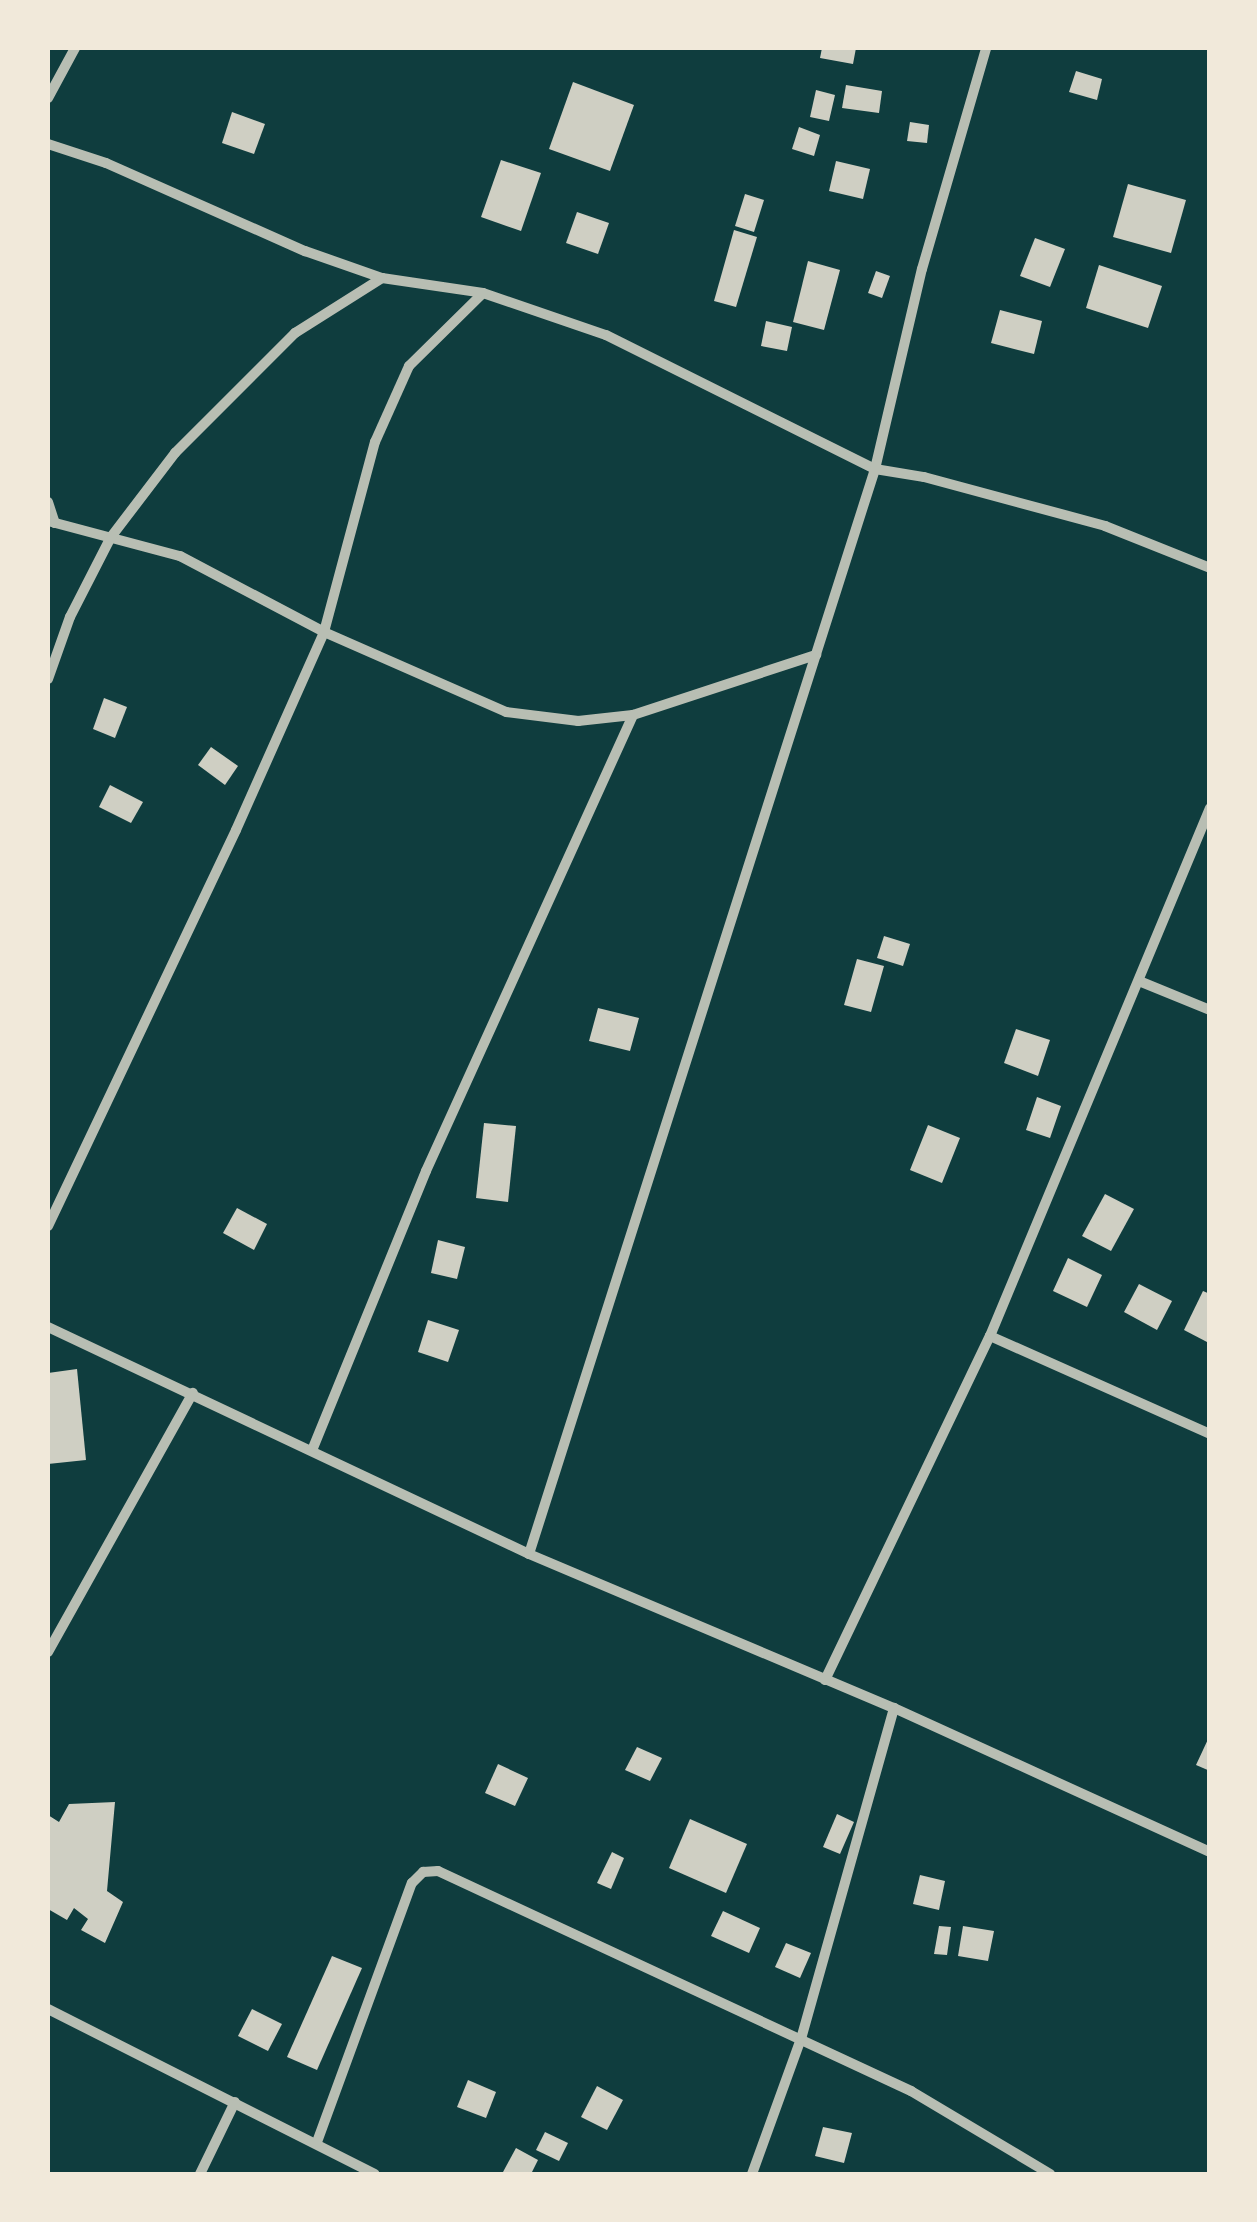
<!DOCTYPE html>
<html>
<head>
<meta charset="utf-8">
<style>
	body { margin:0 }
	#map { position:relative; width:1257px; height:2222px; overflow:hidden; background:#0f3d3e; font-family:Ubuntu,sans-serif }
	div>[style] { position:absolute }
	.building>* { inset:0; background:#cfcfc3 }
	.minor>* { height:10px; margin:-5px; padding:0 5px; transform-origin:5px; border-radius:5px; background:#b8beb3 }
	span { translate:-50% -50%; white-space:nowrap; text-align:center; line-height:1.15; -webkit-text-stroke:10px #f1e9da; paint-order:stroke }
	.frame { position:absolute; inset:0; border:50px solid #f1e9da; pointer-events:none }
</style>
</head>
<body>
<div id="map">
	<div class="building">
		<div style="clip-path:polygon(822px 48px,856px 48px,853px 64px,820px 58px)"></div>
		<div style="clip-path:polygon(1076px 71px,1102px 79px,1097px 100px,1069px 92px)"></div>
		<div style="clip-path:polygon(573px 82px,634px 105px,610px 171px,549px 149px)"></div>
		<div style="clip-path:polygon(846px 85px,882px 91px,879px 113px,842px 108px)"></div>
		<div style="clip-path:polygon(816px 90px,835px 95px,829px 121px,810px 117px)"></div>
		<div style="clip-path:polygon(232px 112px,265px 124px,254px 154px,222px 143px)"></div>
		<div style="clip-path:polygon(910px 122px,929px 125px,927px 143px,907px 141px)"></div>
		<div style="clip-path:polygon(799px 127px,820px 135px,814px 156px,792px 149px)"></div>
		<div style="clip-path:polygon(501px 160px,541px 173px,521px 231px,481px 217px)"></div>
		<div style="clip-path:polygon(836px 161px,870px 169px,863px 199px,829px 191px)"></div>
		<div style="clip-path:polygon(1128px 184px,1186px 200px,1171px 253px,1113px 237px)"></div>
		<div style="clip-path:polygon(745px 194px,764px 200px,754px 232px,735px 226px)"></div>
		<div style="clip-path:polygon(577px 212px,609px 223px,598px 254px,566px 243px)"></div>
		<div style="clip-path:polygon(734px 230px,757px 237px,736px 307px,714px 301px)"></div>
		<div style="clip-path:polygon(1035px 238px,1065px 249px,1050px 287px,1020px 276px)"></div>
		<div style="clip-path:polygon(808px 261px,840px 270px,824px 330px,793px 322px)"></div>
		<div style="clip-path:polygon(1099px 265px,1162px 286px,1148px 328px,1086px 308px)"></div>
		<div style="clip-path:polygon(876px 271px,890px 276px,882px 298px,868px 293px)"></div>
		<div style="clip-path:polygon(1000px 310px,1042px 321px,1034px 354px,991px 343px)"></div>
		<div style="clip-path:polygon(766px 321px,792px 327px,787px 351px,761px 346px)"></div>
		<div style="clip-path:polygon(104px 698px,127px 707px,115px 738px,93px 729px)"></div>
		<div style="clip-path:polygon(211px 747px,238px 766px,225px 785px,198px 765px)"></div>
		<div style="clip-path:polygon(110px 785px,143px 802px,131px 823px,99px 807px)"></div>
		<div style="clip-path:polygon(884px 936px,910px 944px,903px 966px,877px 958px)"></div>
		<div style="clip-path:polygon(857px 959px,884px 966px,871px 1012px,844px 1005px)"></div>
		<div style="clip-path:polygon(598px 1008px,639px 1018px,630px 1051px,589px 1041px)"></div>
		<div style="clip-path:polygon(1016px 1029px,1050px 1040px,1038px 1076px,1004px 1063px)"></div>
		<div style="clip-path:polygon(1037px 1097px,1061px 1106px,1050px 1138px,1026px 1130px)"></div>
		<div style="clip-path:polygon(484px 1123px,516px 1126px,508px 1202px,476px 1198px)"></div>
		<div style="clip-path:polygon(928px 1125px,960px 1138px,942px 1183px,910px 1170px)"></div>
		<div style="clip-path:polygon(1105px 1194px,1134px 1209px,1111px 1251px,1082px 1236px)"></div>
		<div style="clip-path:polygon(237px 1208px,267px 1224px,254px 1250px,223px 1233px)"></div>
		<div style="clip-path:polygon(438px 1240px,465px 1247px,457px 1279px,431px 1273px)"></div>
		<div style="clip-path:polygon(1068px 1258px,1102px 1275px,1087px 1307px,1053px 1291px)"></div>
		<div style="clip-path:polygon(1139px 1284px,1172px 1301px,1157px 1330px,1124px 1312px)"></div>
		<div style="clip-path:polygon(1203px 1291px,1210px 1294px,1207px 1342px,1184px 1330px)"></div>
		<div style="clip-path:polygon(428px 1320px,459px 1330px,448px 1362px,418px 1352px)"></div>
		<div style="clip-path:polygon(77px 1369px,86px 1460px,48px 1464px,48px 1373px)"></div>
		<div style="clip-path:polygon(1210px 1735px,1210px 1771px,1196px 1765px)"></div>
		<div style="clip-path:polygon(637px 1747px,662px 1758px,650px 1781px,625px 1770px)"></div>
		<div style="clip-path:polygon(498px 1764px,528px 1778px,515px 1806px,485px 1793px)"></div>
		<div style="clip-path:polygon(115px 1802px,107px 1891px,123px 1902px,105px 1943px,81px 1930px,88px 1919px,74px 1908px,67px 1920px,48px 1909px,48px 1815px,59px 1822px,69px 1804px)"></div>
		<div style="clip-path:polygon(837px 1814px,854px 1822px,840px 1854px,823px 1847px)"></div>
		<div style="clip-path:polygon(690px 1819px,747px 1844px,726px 1893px,669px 1868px)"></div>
		<div style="clip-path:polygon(612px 1852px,624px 1858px,611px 1889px,597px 1883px)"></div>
		<div style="clip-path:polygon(920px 1875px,945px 1881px,939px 1910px,913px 1904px)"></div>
		<div style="clip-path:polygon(723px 1911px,760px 1928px,749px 1953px,711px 1936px)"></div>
		<div style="clip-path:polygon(939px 1926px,951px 1927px,947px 1955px,934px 1954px)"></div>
		<div style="clip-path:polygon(963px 1926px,994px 1931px,988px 1961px,958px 1956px)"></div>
		<div style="clip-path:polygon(786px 1943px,811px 1953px,800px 1978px,775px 1967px)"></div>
		<div style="clip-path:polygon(332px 1956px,362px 1968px,317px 2070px,287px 2057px)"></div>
		<div style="clip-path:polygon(252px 2009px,282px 2024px,268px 2051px,238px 2036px)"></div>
		<div style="clip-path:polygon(468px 2080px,496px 2092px,486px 2118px,457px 2107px)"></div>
		<div style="clip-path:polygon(597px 2086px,623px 2100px,607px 2130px,581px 2117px)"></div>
		<div style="clip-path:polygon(823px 2127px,852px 2133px,844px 2163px,815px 2156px)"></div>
		<div style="clip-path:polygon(545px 2132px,568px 2143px,559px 2161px,536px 2150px)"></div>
		<div style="clip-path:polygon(516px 2148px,538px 2160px,531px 2174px,503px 2172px)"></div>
	</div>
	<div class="minor">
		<div style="left:48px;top:98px;width:57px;rotate:-61.6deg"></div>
		<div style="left:48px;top:144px;width:61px;rotate:18.1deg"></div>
		<div style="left:106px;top:163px;width:218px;rotate:23.9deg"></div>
		<div style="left:305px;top:251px;width:82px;rotate:19.3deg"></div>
		<div style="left:382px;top:278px;width:102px;rotate:8.4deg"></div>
		<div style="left:483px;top:293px;width:130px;rotate:18.9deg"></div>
		<div style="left:606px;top:335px;width:301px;rotate:26.5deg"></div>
		<div style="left:875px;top:469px;width:50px;rotate:9.3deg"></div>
		<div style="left:924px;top:477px;width:188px;rotate:15.1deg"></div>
		<div style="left:1105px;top:526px;width:113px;rotate:21.8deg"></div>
		<div style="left:48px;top:502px;width:22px;rotate:72deg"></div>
		<div style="left:48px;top:521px;width:137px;rotate:14.9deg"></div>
		<div style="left:180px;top:556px;width:163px;rotate:27.8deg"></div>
		<div style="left:324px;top:632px;width:199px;rotate:23.7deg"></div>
		<div style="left:506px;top:712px;width:73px;rotate:7.1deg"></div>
		<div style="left:578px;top:721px;width:55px;rotate:-6.2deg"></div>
		<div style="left:633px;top:715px;width:193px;rotate:-18.2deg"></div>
		<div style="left:48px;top:679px;width:66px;rotate:-70.5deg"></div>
		<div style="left:70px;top:617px;width:90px;rotate:-62.9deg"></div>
		<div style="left:111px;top:537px;width:106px;rotate:-52.7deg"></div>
		<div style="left:175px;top:453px;width:170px;rotate:-45deg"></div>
		<div style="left:295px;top:333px;width:103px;rotate:-32.3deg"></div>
		<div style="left:1139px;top:981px;width:77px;rotate:22.2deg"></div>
		<div style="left:48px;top:1226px;width:438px;rotate:-64.6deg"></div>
		<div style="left:236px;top:830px;width:217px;rotate:-66deg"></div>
		<div style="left:324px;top:632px;width:197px;rotate:-75deg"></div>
		<div style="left:375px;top:442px;width:83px;rotate:-65.9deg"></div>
		<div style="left:409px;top:366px;width:104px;rotate:-44.6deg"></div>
		<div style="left:48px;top:1327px;width:532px;rotate:25.26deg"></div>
		<div style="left:529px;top:1554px;width:396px;rotate:22.9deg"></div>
		<div style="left:894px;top:1708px;width:347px;rotate:24.5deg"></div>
		<div style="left:990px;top:1336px;width:241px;rotate:24deg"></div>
		<div style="left:313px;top:1448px;width:299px;rotate:-67.8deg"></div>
		<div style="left:426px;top:1171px;width:501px;rotate:-65.58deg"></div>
		<div style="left:529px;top:1554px;width:1139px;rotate:-72.31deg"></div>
		<div style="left:875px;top:469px;width:205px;rotate:-76.8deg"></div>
		<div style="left:922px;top:269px;width:230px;rotate:-73.8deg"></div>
		<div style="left:48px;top:1652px;width:297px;rotate:-60.8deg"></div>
		<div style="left:825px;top:1680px;width:382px;rotate:-64.4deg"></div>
		<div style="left:990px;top:1336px;width:572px;rotate:-67.38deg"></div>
		<div style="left:48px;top:2009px;width:366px;rotate:26.8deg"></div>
		<div style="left:317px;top:2142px;width:276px;rotate:-69.9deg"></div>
		<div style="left:412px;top:1883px;width:16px;rotate:-45deg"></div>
		<div style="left:423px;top:1872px;width:15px;rotate:-4deg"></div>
		<div style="left:438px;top:1871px;width:522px;rotate:24.94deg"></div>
		<div style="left:911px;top:2091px;width:162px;rotate:30.8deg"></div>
		<div style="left:200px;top:2174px;width:80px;rotate:-64.1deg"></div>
		<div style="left:752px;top:2174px;width:144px;rotate:-70.1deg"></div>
		<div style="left:801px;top:2039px;width:344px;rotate:-74.3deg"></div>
	</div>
	<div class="frame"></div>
</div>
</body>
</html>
